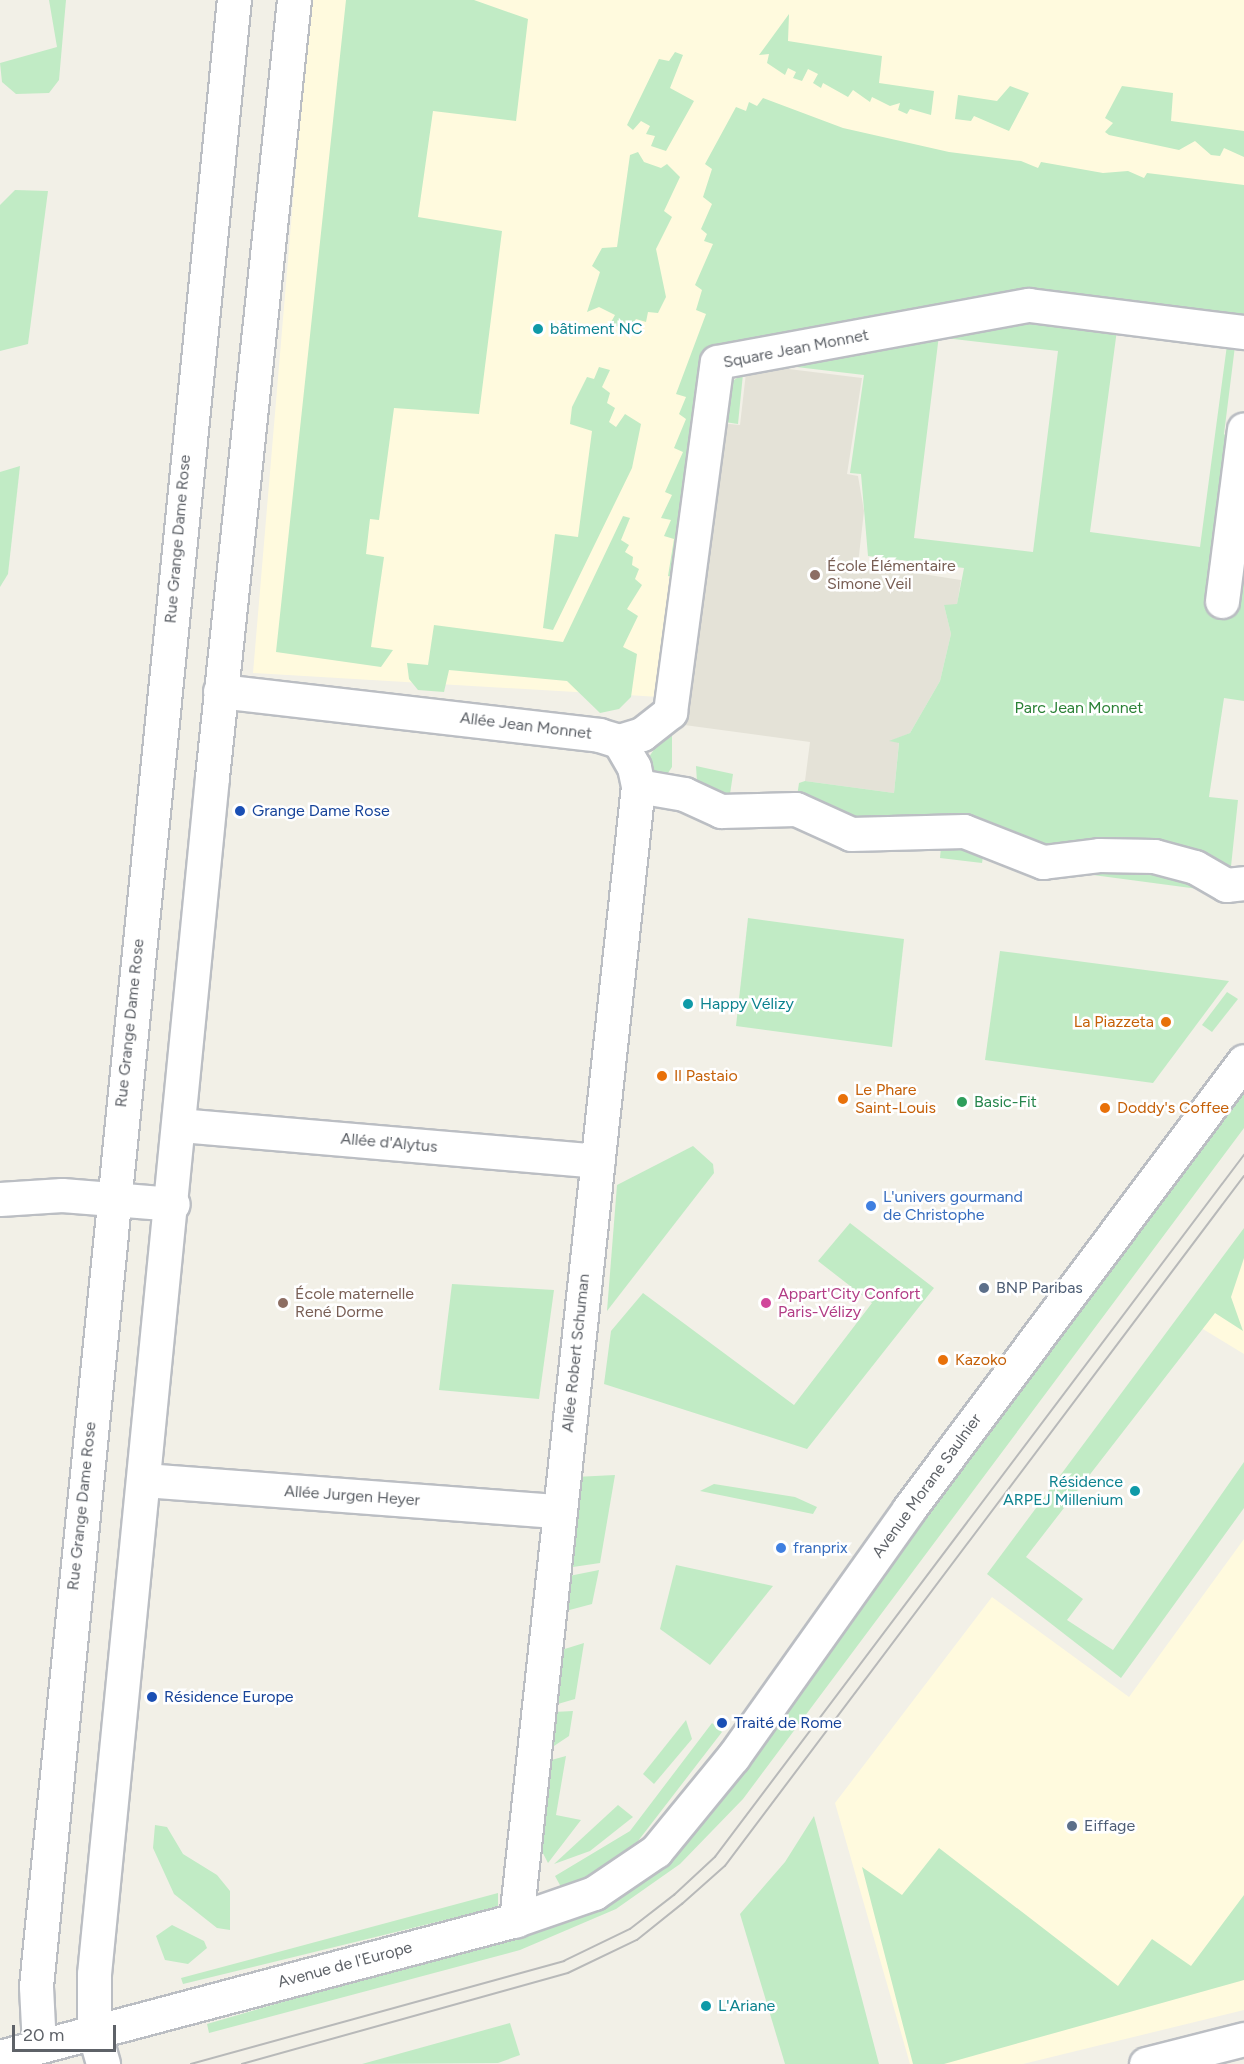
<!DOCTYPE html>
<html>
<head>
<meta charset="utf-8">
<style>
	body { margin:0 }
	#map { position:relative; width:1244px; height:2064px; overflow:hidden; background:#f2f0e7; font-family:Figtree,sans-serif }
	div>[style] { position:absolute }
	.commercial>* { inset:0; background:#fffade }
	.education>* { inset:0; background:#e4e2d7 }
	.green>* { inset:0; background:#c1ebc5 }
	.roads { filter:drop-shadow(2px 0 #bbbec3) drop-shadow(-2px 0 #bbbec3) drop-shadow(0 2px #bbbec3) drop-shadow(0 -2px #bbbec3) }
	.minor>* { height:33px; margin:-16.5px; padding:0 16.5px; transform-origin:16.5px; border-radius:16.5px; background:#fff }
	.secondary>* { height:33px; margin:-16.5px; padding:0 16.5px; transform-origin:16.5px; border-radius:16.5px; background:#fff }
	.tram>* { height:1.5px; margin:-0.75px; padding:0 0.75px; transform-origin:0.75px; border-radius:0.75px; background:#b8b9b9 }
	.dots>* { width:16px; height:16px; translate:-50% -50%; box-sizing:border-box; border:3px solid #fff; border-radius:50% }
	span { translate:-50% -50%; white-space:nowrap; text-align:center; line-height:1.15; -webkit-text-stroke:5px #fff; paint-order:stroke }
	.culture-label { font-size:16px; color:#0d838f }
	.left { translate:0 -50%; text-align:left }
	.right { translate:-100% -50%; text-align:right }
	.street-label { font-size:16px; color:#5e6268 }
	.education-label { font-size:16px; color:#785e54 }
	.park-label { font-size:16px; color:#2b8136 }
	.transit-label { font-size:16px; color:#164399 }
	.food-label { font-size:16px; color:#c56008 }
	.leisure-label { font-size:16px; color:#27864d }
	.shop-label { font-size:16px; color:#366cbe }
	.service-label { font-size:16px; color:#4e5e75 }
	.hotel-label { font-size:16px; color:#b23c85 }
	.scale { position:absolute; left:12px; top:2025px; width:104px; height:27px; box-sizing:border-box; border:3px solid #5e6268; border-top:0; padding-left:8px; font-size:18px; line-height:21px; white-space:nowrap; color:#5e6268; -webkit-text-stroke:4px #fff; paint-order:stroke }
</style>
</head>
<body>
<div id="map">
	<div class="commercial">
		<div style="clip-path:polygon(310px 0,1244px 0,1244px 314px,720px 341px,660px 697px,253px 673px)"></div>
		<div style="clip-path:polygon(1244px 1257px,1244px 1354px,1193px 1323px)"></div>
		<div style="clip-path:polygon(1244px 1539px,1244px 2010px,1023px 2064px,910px 2064px,835px 1803px,992px 1597px,1129px 1697px)"></div>
	</div>
	<div class="education">
		<div style="clip-path:polygon(747px 364px,862px 378px,847px 474px,858px 476px,864px 511px,858px 564px,961px 580px,957px 605px,944px 605px,951px 634px,940px 681px,910px 733px,891px 741px,899px 742px,894px 793px,805px 781px,810px 742px,677px 724px,718px 423px,740px 425px)"></div>
	</div>
	<div class="green">
		<div style="clip-path:polygon(49px 0,66px 0,59px 80px,49px 93px,16px 94px,2px 82px,0 63px,57px 47px)"></div>
		<div style="clip-path:polygon(346px 0,474px 0,528px 19px,516px 121px,433px 111px,418px 217px,502px 231px,479px 414px,394px 408px,379px 520px,370px 519px,366px 554px,384px 557px,371px 647px,393px 650px,381px 667px,276px 652px)"></div>
		<div style="clip-path:polygon(789px 14px,788px 41px,882px 56px,879px 83px,934px 91px,931px 115px,910px 109px,907px 114px,898px 110px,900px 103px,890px 106px,872px 97px,870px 102px,853px 90px,848px 97px,823px 83px,821px 88px,813px 83px,818px 74px,808px 69px,802px 81px,793px 78px,796px 72px,788px 68px,785px 75px,767px 63px,769px 54px,759px 55px)"></div>
		<div style="clip-path:polygon(675px 52px,683px 55px,670px 88px,694px 101px,666px 151px,651px 146px,655px 136px,646px 134px,650px 126px,641px 121px,633px 130px,627px 125px,659px 59px,669px 61px)"></div>
		<div style="clip-path:polygon(1010px 86px,1029px 93px,1009px 131px,974px 116px,971px 121px,955px 119px,958px 95px,997px 101px)"></div>
		<div style="clip-path:polygon(1122px 86px,1173px 93px,1171px 121px,1244px 131px,1244px 157px,1224px 148px,1220px 156px,1211px 155px,1195px 141px,1179px 150px,1109px 135px,1105px 132px,1113px 123px,1105px 118px)"></div>
		<div style="clip-path:polygon(763px 98px,843px 128px,949px 152px,1021px 161px,1038px 168px,1041px 162px,1103px 173px,1128px 171px,1144px 178px,1147px 173px,1244px 185px,1244px 323px,1027px 295px,709px 354px,680px 568px,671px 608px,666px 604px,677px 578px,668px 576px,674px 539px,664px 536px,671px 520px,661px 518px,672px 495px,665px 492px,683px 452px,674px 448px,686px 419px,679px 414px,686px 397px,676px 394px,706px 314px,696px 310px,702px 290px,695px 285px,713px 244px,704px 241px,707px 234px,701px 229px,712px 204px,703px 197px,712px 169px,705px 164px,736px 107px,746px 111px,749px 102px,757px 106px)"></div>
		<div style="clip-path:polygon(638px 152px,644px 162px,661px 168px,667px 164px,680px 177px,664px 211px,672px 217px,656px 249px,666px 297px,658px 313px,648px 312px,646px 322px,636px 319px,628px 330px,610px 324px,615px 315px,599px 307px,587px 312px,600px 272px,592px 266px,602px 248px,617px 247px,630px 155px)"></div>
		<div style="clip-path:polygon(15px 190px,48px 191px,28px 344px,0 351px,0 205px)"></div>
		<div style="clip-path:polygon(1022px 319px,1117px 330px,1090px 532px,1200px 547px,1227px 345px,1235px 346px,1224px 434px,1234px 443px,1244px 505px,1244px 701px,1224px 698px,1209px 797px,1238px 800px,1230px 876px,874px 830px,796px 803px,799px 783px,805px 781px,894px 793px,899px 743px,889px 741px,910px 733px,940px 681px,951px 634px,944px 605px,957px 604px,964px 568px,868px 556px,861px 474px,850px 473px,864px 375px,771px 364px,939px 335px,914px 538px,1033px 552px,1058px 351px,945px 338px,946px 333px)"></div>
		<div style="clip-path:polygon(599px 367px,610px 370px,602px 387px,610px 393px,607px 403px,615px 408px,609px 422px,616px 427px,625px 414px,641px 424px,632px 468px,553px 630px,543px 628px,555px 534px,578px 537px,592px 431px,570px 424px,572px 407px,587px 377px,594px 379px)"></div>
		<div style="clip-path:polygon(743px 374px,738px 424px,718px 421px,731px 382px)"></div>
		<div style="clip-path:polygon(20px 466px,8px 574px,0 587px,0 472px)"></div>
		<div style="clip-path:polygon(623px 516px,630px 518px,621px 540px,629px 545px,625px 552px,633px 557px,632px 565px,639px 569px,635px 579px,642px 585px,627px 609px,638px 616px,623px 647px,637px 654px,631px 697px,619px 709px,600px 713px,567px 681px,449px 670px,444px 692px,418px 690px,409px 679px,407px 663px,428px 665px,434px 625px,563px 642px)"></div>
		<div style="clip-path:polygon(672px 722px,672px 767px,664px 779px,653px 779px,647px 760px)"></div>
		<div style="clip-path:polygon(696px 766px,733px 774px,730px 794px,705px 790px,697px 782px)"></div>
		<div style="clip-path:polygon(942px 836px,985px 844px,982px 863px,940px 858px)"></div>
		<div style="clip-path:polygon(1144px 861px,1206px 890px,1078px 873px)"></div>
		<div style="clip-path:polygon(748px 918px,904px 939px,892px 1047px,736px 1026px)"></div>
		<div style="clip-path:polygon(1000px 951px,1229px 981px,1153px 1083px,985px 1060px)"></div>
		<div style="clip-path:polygon(1227px 992px,1238px 999px,1212px 1032px,1202px 1025px)"></div>
		<div style="clip-path:polygon(1244px 1085px,1244px 1128px,743px 1799px,680px 1864px,616px 1909px,520px 1950px,209px 2033px,207px 2024px,372px 1976px,604px 1894px)"></div>
		<div style="clip-path:polygon(693px 1146px,713px 1164px,714px 1173px,607px 1311px,617px 1185px)"></div>
		<div style="clip-path:polygon(850px 1223px,934px 1288px,807px 1449px,604px 1384px,611px 1331px,643px 1293px,794px 1405px,872px 1303px,818px 1261px)"></div>
		<div style="clip-path:polygon(1244px 1228px,1244px 1258px,1231px 1297px,1243px 1331px,1215px 1313px,1026px 1557px,1083px 1599px,1067px 1620px,1113px 1650px,1244px 1462px,1244px 1508px,1121px 1678px,987px 1574px)"></div>
		<div style="clip-path:polygon(452px 1284px,554px 1290px,539px 1399px,439px 1390px)"></div>
		<div style="clip-path:polygon(615px 1475px,600px 1563px,566px 1568px,575px 1477px)"></div>
		<div style="clip-path:polygon(714px 1484px,795px 1497px,817px 1507px,813px 1514px,700px 1491px)"></div>
		<div style="clip-path:polygon(676px 1565px,773px 1586px,710px 1665px,660px 1629px)"></div>
		<div style="clip-path:polygon(599px 1570px,592px 1604px,562px 1612px,564px 1577px)"></div>
		<div style="clip-path:polygon(584px 1643px,575px 1699px,551px 1706px,555px 1652px)"></div>
		<div style="clip-path:polygon(573px 1711px,569px 1736px,545px 1752px,554px 1712px)"></div>
		<div style="clip-path:polygon(686px 1720px,692px 1739px,654px 1784px,643px 1774px)"></div>
		<div style="clip-path:polygon(712px 1723px,722px 1732px,638px 1841px,589px 1876px,561px 1887px,555px 1876px,630px 1831px)"></div>
		<div style="clip-path:polygon(566px 1756px,556px 1815px,581px 1820px,548px 1863px,532px 1832px,544px 1762px)"></div>
		<div style="clip-path:polygon(618px 1805px,633px 1817px,590px 1851px,554px 1864px)"></div>
		<div style="clip-path:polygon(814px 1816px,879px 2064px,785px 2064px,740px 1914px,785px 1862px)"></div>
		<div style="clip-path:polygon(155px 1825px,167px 1827px,183px 1854px,217px 1875px,230px 1891px,230px 1930px,217px 1928px,174px 1894px,153px 1848px)"></div>
		<div style="clip-path:polygon(939px 1848px,1118px 1986px,1152px 1939px,1191px 1966px,1244px 1895px,1244px 1980px,944px 2064px,913px 2064px,862px 1867px,902px 1895px)"></div>
		<div style="clip-path:polygon(498px 1893px,498px 1907px,183px 1984px,181px 1978px)"></div>
		<div style="clip-path:polygon(172px 1925px,204px 1941px,207px 1948px,188px 1964px,165px 1960px,156px 1936px)"></div>
		<div style="clip-path:polygon(510px 2023px,520px 2055px,498px 2063px,362px 2064px)"></div>
	</div>
	<div class="roads">
		<div class="minor">
			<div style="left:1222px;top:601px;width:173px;rotate:-82.7deg"></div>
			<div style="left:220px;top:691px;width:382px;rotate:6.6deg"></div>
			<div style="left:599px;top:735px;width:21px;rotate:17deg"></div>
			<div style="left:619px;top:741px;width:30px;rotate:60deg"></div>
			<div style="left:634px;top:767px;width:19px;rotate:78deg"></div>
			<div style="left:638px;top:786px;width:1141px;rotate:96.14deg"></div>
			<div style="left:619px;top:741px;width:24px;rotate:-17deg"></div>
			<div style="left:642px;top:734px;width:36px;rotate:-38deg"></div>
			<div style="left:670px;top:712px;width:353px;rotate:-82.4deg"></div>
			<div style="left:717px;top:362px;width:317px;rotate:-10.4deg"></div>
			<div style="left:1029px;top:305px;width:217px;rotate:7.2deg"></div>
			<div style="left:638px;top:786px;width:47px;rotate:9.9deg"></div>
			<div style="left:684px;top:794px;width:41px;rotate:24.7deg"></div>
			<div style="left:721px;top:811px;width:75px;rotate:-1.5deg"></div>
			<div style="left:796px;top:809px;width:60px;rotate:24.4deg"></div>
			<div style="left:851px;top:834px;width:113px;rotate:-1.5deg"></div>
			<div style="left:964px;top:831px;width:85px;rotate:21.4deg"></div>
			<div style="left:1043px;top:862px;width:56px;rotate:-7.1deg"></div>
			<div style="left:1099px;top:855px;width:55px;rotate:1deg"></div>
			<div style="left:1154px;top:856px;width:42px;rotate:15deg"></div>
			<div style="left:1195px;top:867px;width:36px;rotate:30deg"></div>
			<div style="left:1226px;top:885px;width:18px;rotate:-6deg"></div>
			<div style="left:180px;top:1125px;width:419px;rotate:4.9deg"></div>
			<div style="left:0;top:1199px;width:62px;rotate:-3.7deg"></div>
			<div style="left:62px;top:1195px;width:111px;rotate:4.6deg"></div>
			<div style="left:144px;top:1480px;width:416px;rotate:4.3deg"></div>
			<div style="left:94px;top:2032px;width:58px;rotate:-90deg"></div>
			<div style="left:94px;top:1974px;width:1203px;rotate:-84.37deg"></div>
			<div style="left:212px;top:777px;width:781px;rotate:-83.98deg"></div>
			<div style="left:39px;top:2046px;width:60px;rotate:-92.9deg"></div>
			<div style="left:36px;top:1986px;width:1996px;rotate:-84.31deg"></div>
		</div>
		<div class="secondary">
			<div style="left:94px;top:2032px;width:33px;rotate:74deg"></div>
			<div style="left:0;top:2057px;width:534px;rotate:-14.87deg"></div>
			<div style="left:516px;top:1920px;width:83px;rotate:-19.1deg"></div>
			<div style="left:594px;top:1893px;width:75px;rotate:-34.1deg"></div>
			<div style="left:656px;top:1851px;width:122px;rotate:-50.7deg"></div>
			<div style="left:733px;top:1757px;width:304px;rotate:-54.6deg"></div>
			<div style="left:909px;top:1509px;width:559px;rotate:-53.21deg"></div>
			<div style="left:1146px;top:2064px;width:101px;rotate:-14.3deg"></div>
		</div>
	</div>
	<div class="tram">
		<div style="left:191px;top:2064px;width:387px;rotate:-15.4deg"></div>
		<div style="left:564px;top:1961px;width:73px;rotate:-25.9deg"></div>
		<div style="left:630px;top:1929px;width:56px;rotate:-37.7deg"></div>
		<div style="left:674px;top:1895px;width:56px;rotate:-42.8deg"></div>
		<div style="left:715px;top:1857px;width:879px;rotate:-53deg"></div>
		<div style="left:242px;top:2064px;width:338px;rotate:-15.6deg"></div>
		<div style="left:568px;top:1973px;width:76px;rotate:-25.6deg"></div>
		<div style="left:637px;top:1940px;width:58px;rotate:-38.7deg"></div>
		<div style="left:682px;top:1904px;width:57px;rotate:-41.5deg"></div>
		<div style="left:725px;top:1866px;width:863px;rotate:-53.05deg"></div>
	</div>
	<div class="dots">
		<div style="left:538px;top:329px;background:#0f9aa8"></div>
		<div style="left:815px;top:575px;background:#8d6e63"></div>
		<div style="left:240px;top:811px;background:#1a4fb4"></div>
		<div style="left:688px;top:1004px;background:#0f9aa8"></div>
		<div style="left:1166px;top:1022px;background:#e8710a"></div>
		<div style="left:662px;top:1076px;background:#e8710a"></div>
		<div style="left:843px;top:1099px;background:#e8710a"></div>
		<div style="left:962px;top:1102px;background:#2e9e5b"></div>
		<div style="left:1105px;top:1108px;background:#e8710a"></div>
		<div style="left:871px;top:1206px;background:#3f7fe0"></div>
		<div style="left:984px;top:1288px;background:#5c6f8a"></div>
		<div style="left:283px;top:1303px;background:#8d6e63"></div>
		<div style="left:766px;top:1303px;background:#d1479c"></div>
		<div style="left:943px;top:1360px;background:#e8710a"></div>
		<div style="left:1135px;top:1491px;background:#0f9aa8"></div>
		<div style="left:781px;top:1548px;background:#3f7fe0"></div>
		<div style="left:152px;top:1697px;background:#1a4fb4"></div>
		<div style="left:722px;top:1723px;background:#1a4fb4"></div>
		<div style="left:1072px;top:1826px;background:#5c6f8a"></div>
		<div style="left:706px;top:2006px;background:#0f9aa8"></div>
	</div>
	<div class="culture-label">
		<span class="left" style="left:550px;top:329px">bâtiment NC</span>
		<span class="left" style="left:700px;top:1004px">Happy Vélizy</span>
		<span class="right" style="left:1123px;top:1491px">Résidence<br>ARPEJ Millenium</span>
		<span class="left" style="left:718px;top:2006px">L'Ariane</span>
	</div>
	<div class="street-label">
		<span style="left:796px;top:349px;rotate:-11deg">Square Jean Monnet</span>
		<span style="left:178px;top:539px;rotate:-85deg">Rue Grange Dame Rose</span>
		<span style="left:526px;top:726px;rotate:7deg">Allée Jean Monnet</span>
		<span style="left:130px;top:1023px;rotate:-84deg">Rue Grange Dame Rose</span>
		<span style="left:389px;top:1143px;rotate:5deg">Allée d'Alytus</span>
		<span style="left:576px;top:1353px;rotate:-84deg">Allée Robert Schuman</span>
		<span style="left:927px;top:1486px;rotate:-54deg">Avenue Morane Saulnier</span>
		<span style="left:352px;top:1496px;rotate:4deg">Allée Jurgen Heyer</span>
		<span style="left:82px;top:1506px;rotate:-84deg">Rue Grange Dame Rose</span>
		<span style="left:345px;top:1965px;rotate:-15deg">Avenue de l'Europe</span>
	</div>
	<div class="education-label">
		<span class="left" style="left:827px;top:575px">École Élémentaire<br>Simone Veil</span>
		<span class="left" style="left:295px;top:1303px">École maternelle<br>René Dorme</span>
	</div>
	<div class="park-label">
		<span style="left:1079px;top:708px">Parc Jean Monnet</span>
	</div>
	<div class="transit-label">
		<span class="left" style="left:252px;top:811px">Grange Dame Rose</span>
		<span class="left" style="left:164px;top:1697px">Résidence Europe</span>
		<span class="left" style="left:734px;top:1723px">Traité de Rome</span>
	</div>
	<div class="food-label">
		<span class="right" style="left:1154px;top:1022px">La Piazzeta</span>
		<span class="left" style="left:674px;top:1076px">Il Pastaio</span>
		<span class="left" style="left:855px;top:1099px">Le Phare<br>Saint-Louis</span>
		<span class="left" style="left:1117px;top:1108px">Doddy's Coffee</span>
		<span class="left" style="left:955px;top:1360px">Kazoko</span>
	</div>
	<div class="leisure-label">
		<span class="left" style="left:974px;top:1102px">Basic-Fit</span>
	</div>
	<div class="shop-label">
		<span class="left" style="left:883px;top:1206px">L'univers gourmand<br>de Christophe</span>
		<span class="left" style="left:793px;top:1548px">franprix</span>
	</div>
	<div class="service-label">
		<span class="left" style="left:996px;top:1288px">BNP Paribas</span>
		<span class="left" style="left:1084px;top:1826px">Eiffage</span>
	</div>
	<div class="hotel-label">
		<span class="left" style="left:778px;top:1303px">Appart'City Confort<br>Paris-Vélizy</span>
	</div>
	<div class="scale">20 m</div>
</div>
</body>
</html>
